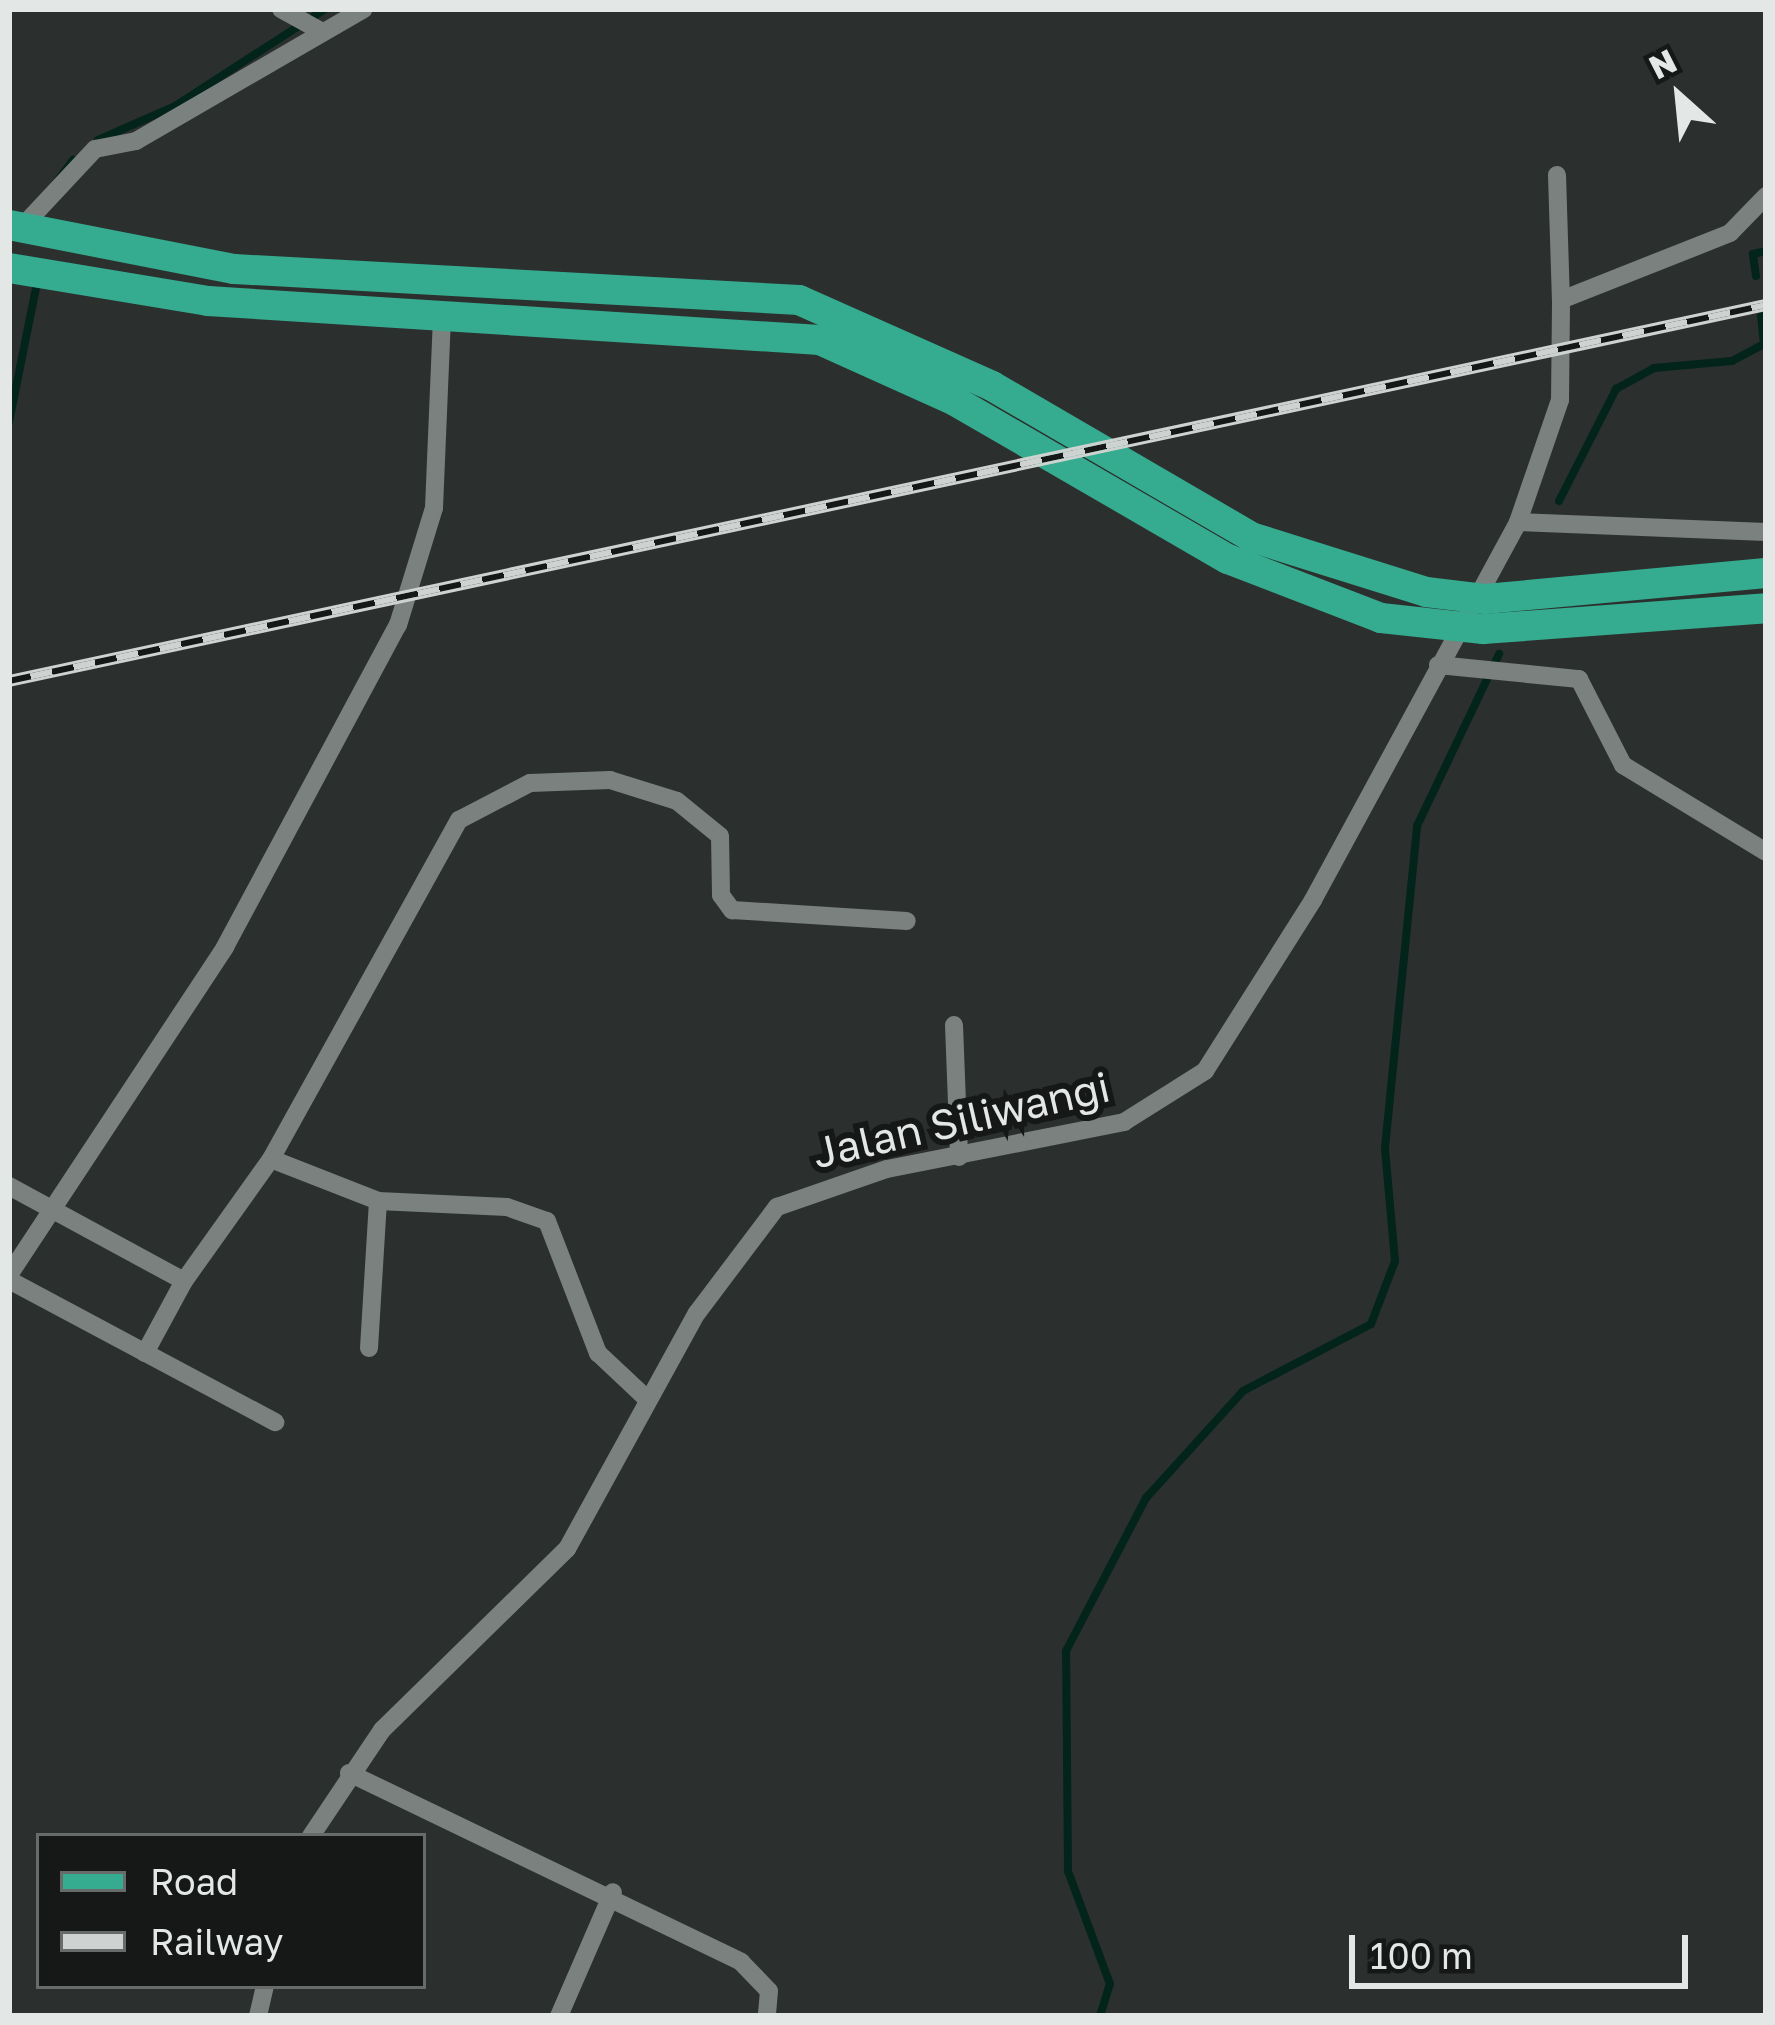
<!DOCTYPE html>
<html>
<head>
<meta charset="utf-8">
<style>
	body { margin:0 }
	#map { position:relative; width:1775px; height:2025px; overflow:hidden; background:#2b302e; font-family:"Golos Text",sans-serif }
	div>[style] { position:absolute }
	.stream>* { height:8px; margin:-4px; padding:0 4px; transform-origin:4px; border-radius:4px; background:#03241a }
	.street>* { height:18px; margin:-9px; padding:0 9px; transform-origin:9px; border-radius:9px; background:#7b817e }
	.primary>* { height:30px; margin:-15px; padding:0 15px; transform-origin:15px; border-radius:15px; background:#35ac8f }
	.rail>* { height:12px; margin-top:-6px; transform-origin:0; background:repeating-linear-gradient(90deg,#151816 0 22px,#ced2d0 0 44px); box-sizing:border-box; border-block:3px solid #ced2d0 }
	span { translate:-50% -50%; white-space:nowrap; text-align:center; line-height:1.15; -webkit-text-stroke:12px #151816; paint-order:stroke }
	.street-label { font-size:42px; color:#e3e7e5 }
	.frame { position:absolute; inset:0; border:12px solid #e3e7e5; pointer-events:none }
	.legend { position:absolute; left:36px; top:1833px; width:390px; height:156px; box-sizing:border-box; background:#151816; border:3px solid #676b69; margin:0; padding:15px 21px; list-style:none; font-size:36px; color:#e3e7e5 }
	.legend li { display:flex; align-items:center; gap:24px; height:60px }
	.legend b { width:60px; border:3px solid #676b69 }
	.north { position:absolute; left:1619px; top:36px; width:120px; height:120px; -webkit-text-stroke:9px #151816; paint-order:stroke; rotate:333deg; font-size:33px; font-weight:700; line-height:48px; text-align:center; color:#e3e7e5 }
	.north::after { content:''; display:block; margin:auto; width:42px; height:54px; background:#e3e7e5; clip-path:polygon(50% 0,100% 100%,50% 72%,0 100%) }
	.scale { position:absolute; left:1349px; top:1935px; width:339px; height:54px; box-sizing:border-box; border:6px solid #e3e7e5; border-top:0; padding-left:15px; font-size:36px; line-height:42px; white-space:nowrap; color:#e3e7e5; -webkit-text-stroke:9px #151816; paint-order:stroke }
</style>
</head>
<body>
<div id="map">
	<div class="stream">
		<div style="left:98px;top:140px;width:84px;rotate:-23.8deg"></div>
		<div style="left:175px;top:106px;width:179px;rotate:-32.9deg"></div>
		<div style="left:41px;top:203px;width:54px;rotate:-53.3deg"></div>
		<div style="left:1756px;top:276px;width:22px;rotate:-98deg"></div>
		<div style="left:1753px;top:254px;width:13px;rotate:-13deg"></div>
		<div style="left:9px;top:422px;width:147px;rotate:-78.6deg"></div>
		<div style="left:1559px;top:501px;width:126px;rotate:-63deg"></div>
		<div style="left:1616px;top:389px;width:43px;rotate:-28.9deg"></div>
		<div style="left:1654px;top:368px;width:78px;rotate:-5.1deg"></div>
		<div style="left:1732px;top:361px;width:36px;rotate:-28deg"></div>
		<div style="left:1764px;top:344px;width:28px;rotate:-96deg"></div>
		<div style="left:1100px;top:2016px;width:34px;rotate:-73deg"></div>
		<div style="left:1110px;top:1984px;width:121px;rotate:-110.4deg"></div>
		<div style="left:1068px;top:1871px;width:220px;rotate:-90.5deg"></div>
		<div style="left:1066px;top:1651px;width:173px;rotate:-62.4deg"></div>
		<div style="left:1146px;top:1498px;width:144px;rotate:-47.8deg"></div>
		<div style="left:1243px;top:1391px;width:144px;rotate:-27.6deg"></div>
		<div style="left:1371px;top:1324px;width:67px;rotate:-69.1deg"></div>
		<div style="left:1395px;top:1261px;width:113px;rotate:-95.1deg"></div>
		<div style="left:1385px;top:1148px;width:324px;rotate:-84.3deg"></div>
		<div style="left:1417px;top:826px;width:191px;rotate:-64.5deg"></div>
	</div>
	<div class="street">
		<div style="left:281px;top:9px;width:43px;rotate:28.9deg"></div>
		<div style="left:1557px;top:175px;width:125px;rotate:88.2deg"></div>
		<div style="left:22px;top:227px;width:107px;rotate:-46.9deg"></div>
		<div style="left:95px;top:149px;width:42px;rotate:-11deg"></div>
		<div style="left:136px;top:141px;width:263px;rotate:-30.1deg"></div>
		<div style="left:1518px;top:522px;width:248px;rotate:2.3deg"></div>
		<div style="left:1438px;top:665px;width:142px;rotate:5.7deg"></div>
		<div style="left:1579px;top:679px;width:97px;rotate:62.9deg"></div>
		<div style="left:1623px;top:765px;width:167px;rotate:31.3deg"></div>
		<div style="left:954px;top:1025px;width:132px;rotate:87.8deg"></div>
		<div style="left:271px;top:1159px;width:115px;rotate:21.4deg"></div>
		<div style="left:378px;top:1201px;width:129px;rotate:2.7deg"></div>
		<div style="left:507px;top:1207px;width:42px;rotate:19.3deg"></div>
		<div style="left:547px;top:1221px;width:142px;rotate:68.9deg"></div>
		<div style="left:598px;top:1353px;width:67px;rotate:43.2deg"></div>
		<div style="left:9px;top:1186px;width:199px;rotate:28.5deg"></div>
		<div style="left:184px;top:1281px;width:150px;rotate:-54.5deg"></div>
		<div style="left:271px;top:1159px;width:388px;rotate:-61deg"></div>
		<div style="left:459px;top:820px;width:80px;rotate:-27.5deg"></div>
		<div style="left:530px;top:783px;width:80px;rotate:-2.1deg"></div>
		<div style="left:610px;top:780px;width:70px;rotate:17.4deg"></div>
		<div style="left:677px;top:801px;width:55px;rotate:39.1deg"></div>
		<div style="left:720px;top:836px;width:59px;rotate:89deg"></div>
		<div style="left:721px;top:895px;width:19px;rotate:54deg"></div>
		<div style="left:732px;top:910px;width:175px;rotate:3.6deg"></div>
		<div style="left:9px;top:1275px;width:393px;rotate:-56.6deg"></div>
		<div style="left:225px;top:947px;width:366px;rotate:-61.8deg"></div>
		<div style="left:398px;top:625px;width:122px;rotate:-72.9deg"></div>
		<div style="left:434px;top:508px;width:187px;rotate:-87.6deg"></div>
		<div style="left:9px;top:1280px;width:302px;rotate:28.1deg"></div>
		<div style="left:369px;top:1348px;width:147px;rotate:-86.5deg"></div>
		<div style="left:145px;top:1353px;width:82px;rotate:-61.6deg"></div>
		<div style="left:349px;top:1773px;width:435px;rotate:25.7deg"></div>
		<div style="left:741px;top:1962px;width:40px;rotate:46deg"></div>
		<div style="left:769px;top:1991px;width:25px;rotate:95deg"></div>
		<div style="left:311px;top:1836px;width:128px;rotate:-56.2deg"></div>
		<div style="left:382px;top:1730px;width:259px;rotate:-44.4deg"></div>
		<div style="left:567px;top:1549px;width:269px;rotate:-61.2deg"></div>
		<div style="left:697px;top:1313px;width:133px;rotate:-53deg"></div>
		<div style="left:777px;top:1207px;width:116px;rotate:-19.1deg"></div>
		<div style="left:887px;top:1169px;width:242px;rotate:-11.2deg"></div>
		<div style="left:1124px;top:1122px;width:96px;rotate:-32.2deg"></div>
		<div style="left:1205px;top:1071px;width:202px;rotate:-57.7deg"></div>
		<div style="left:1313px;top:900px;width:430px;rotate:-61.5deg"></div>
		<div style="left:1518px;top:522px;width:129px;rotate:-71deg"></div>
		<div style="left:1560px;top:400px;width:100px;rotate:-89.4deg"></div>
		<div style="left:1561px;top:300px;width:182px;rotate:-21.6deg"></div>
		<div style="left:1730px;top:233px;width:52px;rotate:-45.8deg"></div>
		<div style="left:258px;top:2016px;width:31px;rotate:-77deg"></div>
		<div style="left:559px;top:2016px;width:135px;rotate:-66.5deg"></div>
	</div>
	<div class="primary">
		<div style="left:9px;top:225px;width:229px;rotate:11.1deg"></div>
		<div style="left:234px;top:269px;width:566px;rotate:3.14deg"></div>
		<div style="left:799px;top:300px;width:211px;rotate:24deg"></div>
		<div style="left:992px;top:386px;width:300px;rotate:30.2deg"></div>
		<div style="left:1251px;top:537px;width:183px;rotate:17.4deg"></div>
		<div style="left:1426px;top:592px;width:59px;rotate:6.8deg"></div>
		<div style="left:1485px;top:599px;width:282px;rotate:-5.3deg"></div>
		<div style="left:9px;top:268px;width:202px;rotate:9.4deg"></div>
		<div style="left:208px;top:301px;width:613px;rotate:3.65deg"></div>
		<div style="left:820px;top:340px;width:148px;rotate:24.3deg"></div>
		<div style="left:955px;top:401px;width:315px;rotate:30.1deg"></div>
		<div style="left:1228px;top:559px;width:164px;rotate:21.1deg"></div>
		<div style="left:1381px;top:618px;width:103px;rotate:6.2deg"></div>
		<div style="left:1483px;top:629px;width:284px;rotate:-4.2deg"></div>
	</div>
	<div class="rail">
		<div style="left:9px;top:681px;width:1797px;rotate:-12.08deg"></div>
	</div>
	<div class="street-label">
		<span style="left:961px;top:1119px;rotate:-13deg">Jalan Siliwangi</span>
	</div>
	<div class="frame"></div>
	<ul class="legend">
	<li><b style="height:15px;background:#35ac8f"></b>Road</li>
	<li><b style="height:15px;background:#ced2d0"></b>Railway</li>
	</ul>
	<div class="north">N</div>
	<div class="scale">100 m</div>
</div>
</body>
</html>
